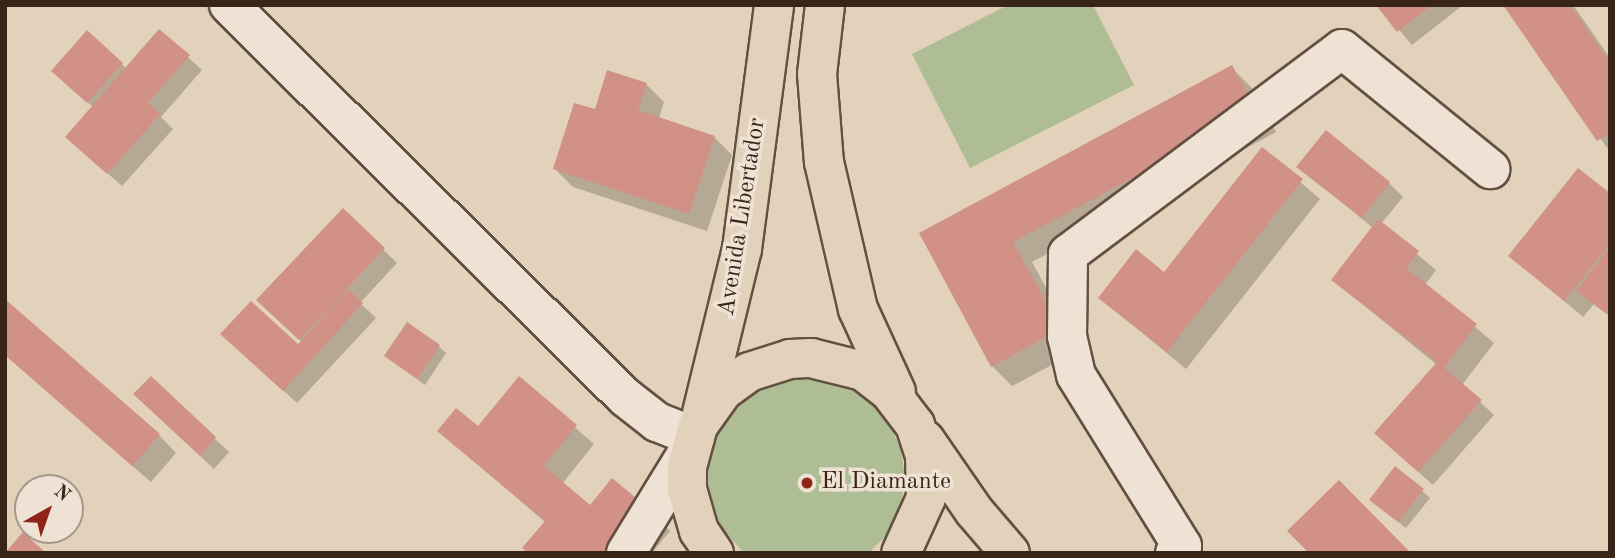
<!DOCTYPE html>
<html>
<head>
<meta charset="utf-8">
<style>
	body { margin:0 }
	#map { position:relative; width:1615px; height:558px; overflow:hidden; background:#e3d2bb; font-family:"Old Standard TT",serif }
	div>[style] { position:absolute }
	.green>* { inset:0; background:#aebd94 }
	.shadow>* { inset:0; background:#0003 }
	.building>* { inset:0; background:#d29187 }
	.roads { filter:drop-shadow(2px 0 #645041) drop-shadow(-2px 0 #645041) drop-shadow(0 2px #645041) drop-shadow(0 -2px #645041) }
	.minor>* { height:38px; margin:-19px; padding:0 19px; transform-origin:19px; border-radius:19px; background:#ede2d3 }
	.highway>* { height:38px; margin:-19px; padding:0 19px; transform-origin:19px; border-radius:19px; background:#e3d2bb }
	.dots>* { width:19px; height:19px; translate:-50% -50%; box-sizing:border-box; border:4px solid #ede2d3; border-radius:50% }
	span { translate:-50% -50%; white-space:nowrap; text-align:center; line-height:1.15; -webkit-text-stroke:7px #ede2d3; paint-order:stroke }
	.street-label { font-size:24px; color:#392418 }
	.poi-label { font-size:24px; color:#392418 }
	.left { translate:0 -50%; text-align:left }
	.frame { position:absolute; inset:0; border:7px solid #392418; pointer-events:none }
	.north { position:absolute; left:14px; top:474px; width:70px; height:70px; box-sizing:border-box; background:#ede2d3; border:2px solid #a59688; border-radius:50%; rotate:40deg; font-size:19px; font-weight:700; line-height:28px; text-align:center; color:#392418 }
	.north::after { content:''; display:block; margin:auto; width:24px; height:32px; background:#8f2418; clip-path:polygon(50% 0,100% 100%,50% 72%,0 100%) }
</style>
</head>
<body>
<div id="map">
	<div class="green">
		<div style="clip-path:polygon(1008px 5px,1093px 5px,1134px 85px,970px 168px,912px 54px)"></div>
		<div style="clip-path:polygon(792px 379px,820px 379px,847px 387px,871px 402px,889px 424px,901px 449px,905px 477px,901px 505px,890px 531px,869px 553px,744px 553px,723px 530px,711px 504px,707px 477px,711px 448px,723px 423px,742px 402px,765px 387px)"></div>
	</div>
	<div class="shadow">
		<div style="clip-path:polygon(1378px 5px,1463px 5px,1412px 45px)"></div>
		<div style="clip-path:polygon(1505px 5px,1573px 5px,1610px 58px,1610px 152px)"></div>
		<div style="clip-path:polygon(159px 31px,202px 70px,161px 117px,173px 129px,122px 186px,81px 150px,93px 107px,67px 85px,87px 33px,127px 69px)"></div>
		<div style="clip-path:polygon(1231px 67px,1252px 88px,1276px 132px,1032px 262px,1080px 350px,1012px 386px,992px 366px,921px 234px)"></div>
		<div style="clip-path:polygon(646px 84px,664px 102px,659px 119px,714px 137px,732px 155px,707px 231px,573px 187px,555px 169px,596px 111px)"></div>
		<div style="clip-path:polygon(1262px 149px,1320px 199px,1186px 369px,1100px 298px,1164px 274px)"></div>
		<div style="clip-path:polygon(1299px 167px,1389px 183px,1403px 197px,1381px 224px,1436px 270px,1425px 285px,1494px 343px,1462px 385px,1494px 415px,1433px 485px,1390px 447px,1437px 365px,1333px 280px,1373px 228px)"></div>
		<div style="clip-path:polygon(1610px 195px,1610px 316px,1594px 304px,1583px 317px,1510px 255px)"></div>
		<div style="clip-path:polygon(343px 211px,397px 263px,360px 303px,376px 318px,297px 403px,237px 348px,298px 347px,302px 342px,259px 300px)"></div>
		<div style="clip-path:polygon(438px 346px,446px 353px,425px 385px,387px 356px)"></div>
		<div style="clip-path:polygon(5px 355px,159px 435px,176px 453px,151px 482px)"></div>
		<div style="clip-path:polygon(151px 378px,229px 452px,214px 469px,150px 408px)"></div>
		<div style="clip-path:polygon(519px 379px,594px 444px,562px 484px,590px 507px,652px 513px,670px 531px,652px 553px,529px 553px,545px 522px,439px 431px,478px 429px)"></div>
		<div style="clip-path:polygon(1396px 468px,1430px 498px,1406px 528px,1379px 507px)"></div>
	</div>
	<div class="building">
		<div style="clip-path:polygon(1376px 5px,1432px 5px,1397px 32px)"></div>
		<div style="clip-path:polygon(1503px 5px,1570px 5px,1610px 63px,1610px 133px,1597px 141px)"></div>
		<div style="clip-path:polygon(159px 29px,190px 55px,148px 103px,160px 114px,107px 174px,65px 137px)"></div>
		<div style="clip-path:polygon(87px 30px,123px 63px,87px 103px,51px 71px)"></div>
		<div style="clip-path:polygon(1232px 65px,1257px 111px,1013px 242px,1061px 329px,991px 367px,919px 233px)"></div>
		<div style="clip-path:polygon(607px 70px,647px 83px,638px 110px,715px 136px,689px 214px,553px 169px,574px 103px,595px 109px)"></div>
		<div style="clip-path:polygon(1326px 130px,1390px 182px,1362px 218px,1296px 167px)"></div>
		<div style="clip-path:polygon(1262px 147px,1303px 179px,1167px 352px,1098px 298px,1136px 249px,1164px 272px)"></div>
		<div style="clip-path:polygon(1578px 168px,1610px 193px,1610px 244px,1564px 301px,1508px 256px)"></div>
		<div style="clip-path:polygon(343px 208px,385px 248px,299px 340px,256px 300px)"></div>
		<div style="clip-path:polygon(1378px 219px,1419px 251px,1406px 268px,1477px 324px,1444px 368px,1482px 400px,1418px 472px,1374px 433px,1437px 362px,1331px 280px)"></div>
		<div style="clip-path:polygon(1607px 251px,1610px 253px,1608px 315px,1576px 291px)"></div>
		<div style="clip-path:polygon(348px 289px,363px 303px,283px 391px,220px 334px,251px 301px,298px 344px)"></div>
		<div style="clip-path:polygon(5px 299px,160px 434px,132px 466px,5px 355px)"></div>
		<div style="clip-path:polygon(407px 322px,440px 345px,417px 379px,384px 356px)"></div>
		<div style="clip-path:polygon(151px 376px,216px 437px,200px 456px,133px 394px)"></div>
		<div style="clip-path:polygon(519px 376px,577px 425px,544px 466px,590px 505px,612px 478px,653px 512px,619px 553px,528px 553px,522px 548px,545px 521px,437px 431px,456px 408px,478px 426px)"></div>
		<div style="clip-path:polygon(1395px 466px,1424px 489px,1398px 522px,1369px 500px)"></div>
		<div style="clip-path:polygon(1339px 480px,1411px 553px,1309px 553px,1287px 531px)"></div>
		<div style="clip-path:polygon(23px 532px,46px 553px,5px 553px)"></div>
	</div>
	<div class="roads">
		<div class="minor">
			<div style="left:229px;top:5px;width:557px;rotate:44.71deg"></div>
			<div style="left:625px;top:397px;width:41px;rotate:38deg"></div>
			<div style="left:657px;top:422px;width:41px;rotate:21.5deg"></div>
			<div style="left:626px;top:553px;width:124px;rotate:-58.5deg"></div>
			<div style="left:1175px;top:553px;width:10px;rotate:-45deg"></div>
			<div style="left:1182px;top:546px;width:201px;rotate:-121.8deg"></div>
			<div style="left:1076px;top:375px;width:39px;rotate:-103deg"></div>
			<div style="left:1067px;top:337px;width:83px;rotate:-89.3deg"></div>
			<div style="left:1068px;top:254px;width:342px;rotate:-36.8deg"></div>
			<div style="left:1342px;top:49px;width:191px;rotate:39deg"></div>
		</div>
		<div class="highway">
			<div style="left:825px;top:5px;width:69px;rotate:96.6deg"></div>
			<div style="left:817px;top:74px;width:88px;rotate:85.5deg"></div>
			<div style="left:824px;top:162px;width:151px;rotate:77deg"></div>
			<div style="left:858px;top:309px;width:91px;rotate:65.4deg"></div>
			<div style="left:702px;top:413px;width:169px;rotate:-76.3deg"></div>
			<div style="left:742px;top:249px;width:246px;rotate:-82.5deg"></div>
			<div style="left:925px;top:440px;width:86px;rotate:55.4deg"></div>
			<div style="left:974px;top:511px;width:55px;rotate:49.4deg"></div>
			<div style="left:714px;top:553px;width:27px;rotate:-124deg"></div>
			<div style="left:699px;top:531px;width:44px;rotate:-105.9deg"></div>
			<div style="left:687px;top:489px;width:22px;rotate:-90deg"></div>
			<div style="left:687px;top:467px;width:42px;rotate:-75deg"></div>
			<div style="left:698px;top:426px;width:43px;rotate:-54.5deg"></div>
			<div style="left:723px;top:391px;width:32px;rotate:-36deg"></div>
			<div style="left:749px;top:372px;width:43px;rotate:-17.6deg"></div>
			<div style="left:790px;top:359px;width:21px;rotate:-3deg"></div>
			<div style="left:811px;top:358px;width:54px;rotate:14deg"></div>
			<div style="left:863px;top:371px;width:33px;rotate:38deg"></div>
			<div style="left:889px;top:391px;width:43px;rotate:52.6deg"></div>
			<div style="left:915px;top:425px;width:33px;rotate:72deg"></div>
			<div style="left:925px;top:456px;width:42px;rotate:88.6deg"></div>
			<div style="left:926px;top:498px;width:60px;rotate:114.4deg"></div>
		</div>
	</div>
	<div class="dots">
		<div style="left:807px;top:483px;background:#8f2418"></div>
	</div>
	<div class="street-label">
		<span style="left:743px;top:217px;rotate:-81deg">Avenida Libertador</span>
	</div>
	<div class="poi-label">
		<span class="left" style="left:821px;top:483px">El Diamante</span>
	</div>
	<div class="frame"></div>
	<div class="north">N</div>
</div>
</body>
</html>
